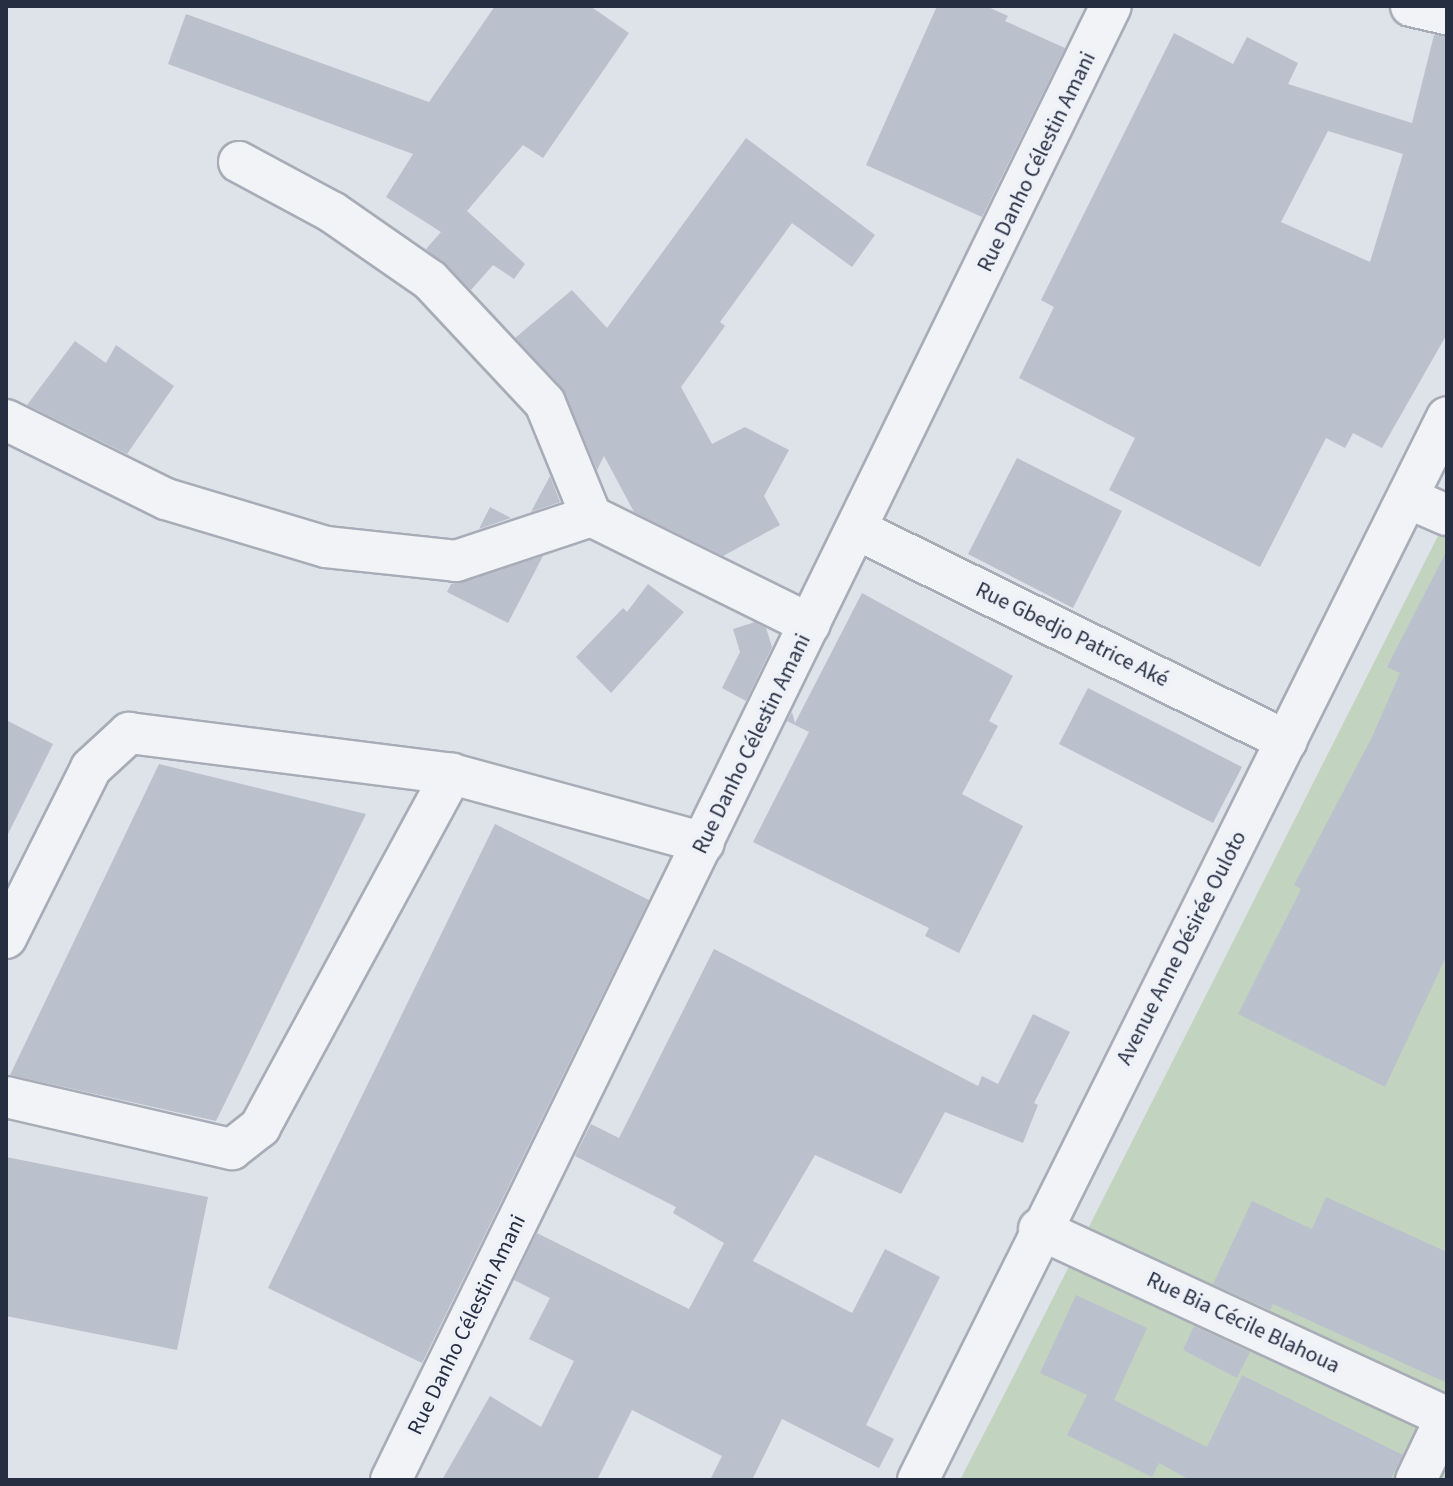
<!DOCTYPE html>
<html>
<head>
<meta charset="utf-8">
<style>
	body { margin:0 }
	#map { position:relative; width:1453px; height:1486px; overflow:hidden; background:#dee2e9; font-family:"Source Sans 3",sans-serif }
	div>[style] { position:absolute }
	.green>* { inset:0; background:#c2d4bf }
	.building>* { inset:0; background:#bbc0cd }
	.roads { filter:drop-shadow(2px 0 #a7acb7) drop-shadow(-2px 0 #a7acb7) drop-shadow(0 2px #a7acb7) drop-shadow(0 -2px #a7acb7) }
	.minor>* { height:40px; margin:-20px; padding:0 20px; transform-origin:20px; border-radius:20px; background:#f2f3f7 }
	span { translate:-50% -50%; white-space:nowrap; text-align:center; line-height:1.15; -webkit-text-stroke:8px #eef1f7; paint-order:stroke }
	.street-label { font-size:22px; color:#262e42 }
	.frame { position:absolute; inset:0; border:8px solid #262e42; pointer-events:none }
</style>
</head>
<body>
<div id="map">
	<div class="green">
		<div style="clip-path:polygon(1447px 518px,1447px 1480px,960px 1480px,1007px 1389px)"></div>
	</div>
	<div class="building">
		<div style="clip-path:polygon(495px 6px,590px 6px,629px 33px,543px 158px,523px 145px,467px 211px,525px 264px,514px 279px,493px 265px,471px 290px,426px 249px,441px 232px,386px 197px,413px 154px,168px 64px,186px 14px,429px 102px)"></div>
		<div style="clip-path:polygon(937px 6px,986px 6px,1008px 16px,1005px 21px,1065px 48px,982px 217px,866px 165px)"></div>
		<div style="clip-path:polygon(evenodd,1174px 33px,1233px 64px,1247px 37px,1298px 63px,1288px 84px,1412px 123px,1434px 35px,1447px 36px,1447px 334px,1382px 448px,1353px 433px,1345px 448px,1326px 438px,1260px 567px,1109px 490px,1135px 438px,1019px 378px,1054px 307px,1041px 300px,1174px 33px,1328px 131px,1403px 154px,1370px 262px,1281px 222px,1328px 131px)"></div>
		<div style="clip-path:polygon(746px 138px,875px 235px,852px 267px,792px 223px,720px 322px,725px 326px,681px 387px,712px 444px,745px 427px,789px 450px,764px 496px,780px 525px,723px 556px,634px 512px,604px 456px,597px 470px,562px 388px,515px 338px,572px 290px,607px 328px)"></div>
		<div style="clip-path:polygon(75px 341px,106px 363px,116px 345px,174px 386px,127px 454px,27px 405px)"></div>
		<div style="clip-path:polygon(1017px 458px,1122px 511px,1073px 608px,968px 554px)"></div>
		<div style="clip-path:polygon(550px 476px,560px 502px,531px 512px)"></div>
		<div style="clip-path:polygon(490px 507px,511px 518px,479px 529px)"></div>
		<div style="clip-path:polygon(1447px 550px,1447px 955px,1385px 1087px,1238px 1014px,1301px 889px,1294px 885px,1372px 737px,1400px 673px,1387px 667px)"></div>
		<div style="clip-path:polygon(543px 556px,508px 623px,447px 592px,451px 584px)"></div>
		<div style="clip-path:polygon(648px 584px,684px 612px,611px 693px,576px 657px,623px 608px,627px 612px)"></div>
		<div style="clip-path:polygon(862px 593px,1013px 676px,989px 721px,998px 726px,962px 794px,1023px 826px,959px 953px,925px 936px,929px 928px,753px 842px,809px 732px,787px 721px,792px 712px,795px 723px)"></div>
		<div style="clip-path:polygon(755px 622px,766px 628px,772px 647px,746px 701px,722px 688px,740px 652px,733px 629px)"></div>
		<div style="clip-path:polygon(1088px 688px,1242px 767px,1213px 823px,1059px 744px)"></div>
		<div style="clip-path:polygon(6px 720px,53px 744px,6px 838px)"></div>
		<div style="clip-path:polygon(159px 764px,366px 814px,216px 1121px,10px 1075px)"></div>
		<div style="clip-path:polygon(495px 824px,649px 900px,422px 1363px,268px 1288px)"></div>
		<div style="clip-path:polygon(714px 949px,978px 1086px,982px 1076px,998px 1084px,1033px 1014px,1070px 1032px,1034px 1103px,1038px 1105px,1023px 1143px,945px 1112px,901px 1194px,815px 1155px,753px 1261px,852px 1313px,885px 1249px,940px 1277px,866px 1425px,894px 1439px,879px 1468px,782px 1419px,752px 1480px,710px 1480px,722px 1456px,632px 1410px,597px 1480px,442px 1480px,490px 1396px,541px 1427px,574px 1361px,529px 1339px,550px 1298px,514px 1280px,537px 1233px,689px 1309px,724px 1243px,673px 1213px,676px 1207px,575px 1156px,591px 1124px,619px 1138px)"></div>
		<div style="clip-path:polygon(6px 1157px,208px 1197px,177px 1350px,6px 1316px)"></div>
		<div style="clip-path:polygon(1326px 1197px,1447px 1252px,1447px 1383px,1273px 1304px,1270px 1310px,1213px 1284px,1252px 1201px,1312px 1229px)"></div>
		<div style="clip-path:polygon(1076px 1295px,1147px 1328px,1114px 1400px,1207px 1447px,1242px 1375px,1403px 1455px,1390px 1480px,1190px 1480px,1159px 1463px,1152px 1477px,1067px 1435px,1087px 1395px,1040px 1373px)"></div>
		<div style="clip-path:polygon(1194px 1326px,1250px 1352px,1237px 1378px,1183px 1350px)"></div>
	</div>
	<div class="roads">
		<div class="minor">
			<div style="left:1411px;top:6px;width:37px;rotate:13deg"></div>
			<div style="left:239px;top:162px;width:106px;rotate:28.3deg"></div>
			<div style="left:332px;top:212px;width:119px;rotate:34.8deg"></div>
			<div style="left:430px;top:280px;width:168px;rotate:46.9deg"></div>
			<div style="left:545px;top:403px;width:122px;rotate:67.8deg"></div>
			<div style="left:591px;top:516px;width:244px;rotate:26.3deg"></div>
			<div style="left:6px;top:420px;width:178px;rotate:26.3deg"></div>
			<div style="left:166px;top:499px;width:167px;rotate:16.7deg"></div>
			<div style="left:326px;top:547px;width:131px;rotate:6.1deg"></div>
			<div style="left:456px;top:561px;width:142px;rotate:-18.4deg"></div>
			<div style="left:1410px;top:499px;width:40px;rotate:23.4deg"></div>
			<div style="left:856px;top:529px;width:480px;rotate:26.2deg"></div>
			<div style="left:6px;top:938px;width:190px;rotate:-63.4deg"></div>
			<div style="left:91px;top:768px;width:52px;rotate:-42.6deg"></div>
			<div style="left:129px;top:733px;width:326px;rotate:7.2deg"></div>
			<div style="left:452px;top:774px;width:261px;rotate:15.3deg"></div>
			<div style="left:6px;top:1097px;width:232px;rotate:13deg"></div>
			<div style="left:232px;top:1149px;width:36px;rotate:-38deg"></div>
			<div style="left:260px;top:1127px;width:402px;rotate:-61.5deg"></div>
			<div style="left:1039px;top:1229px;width:448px;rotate:24.8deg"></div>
			<div style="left:391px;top:1480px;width:1640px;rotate:-63.97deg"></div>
			<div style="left:918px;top:1480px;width:1187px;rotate:-63.54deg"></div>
			<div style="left:1416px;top:1480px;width:72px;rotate:-64.5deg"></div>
		</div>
	</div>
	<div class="street-label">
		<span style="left:1037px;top:162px;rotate:-64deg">Rue Danho Célestin Amani</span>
		<span style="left:1072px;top:635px;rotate:26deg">Rue Gbedjo Patrice Aké</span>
		<span style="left:752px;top:744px;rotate:-64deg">Rue Danho Célestin Amani</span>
		<span style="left:1182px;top:948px;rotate:-63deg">Avenue Anne Désirée Ouloto</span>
		<span style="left:1243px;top:1323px;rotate:25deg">Rue Bia Cécile Blahoua</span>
		<span style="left:467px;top:1325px;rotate:-64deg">Rue Danho Célestin Amani</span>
	</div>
	<div class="frame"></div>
</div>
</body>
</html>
